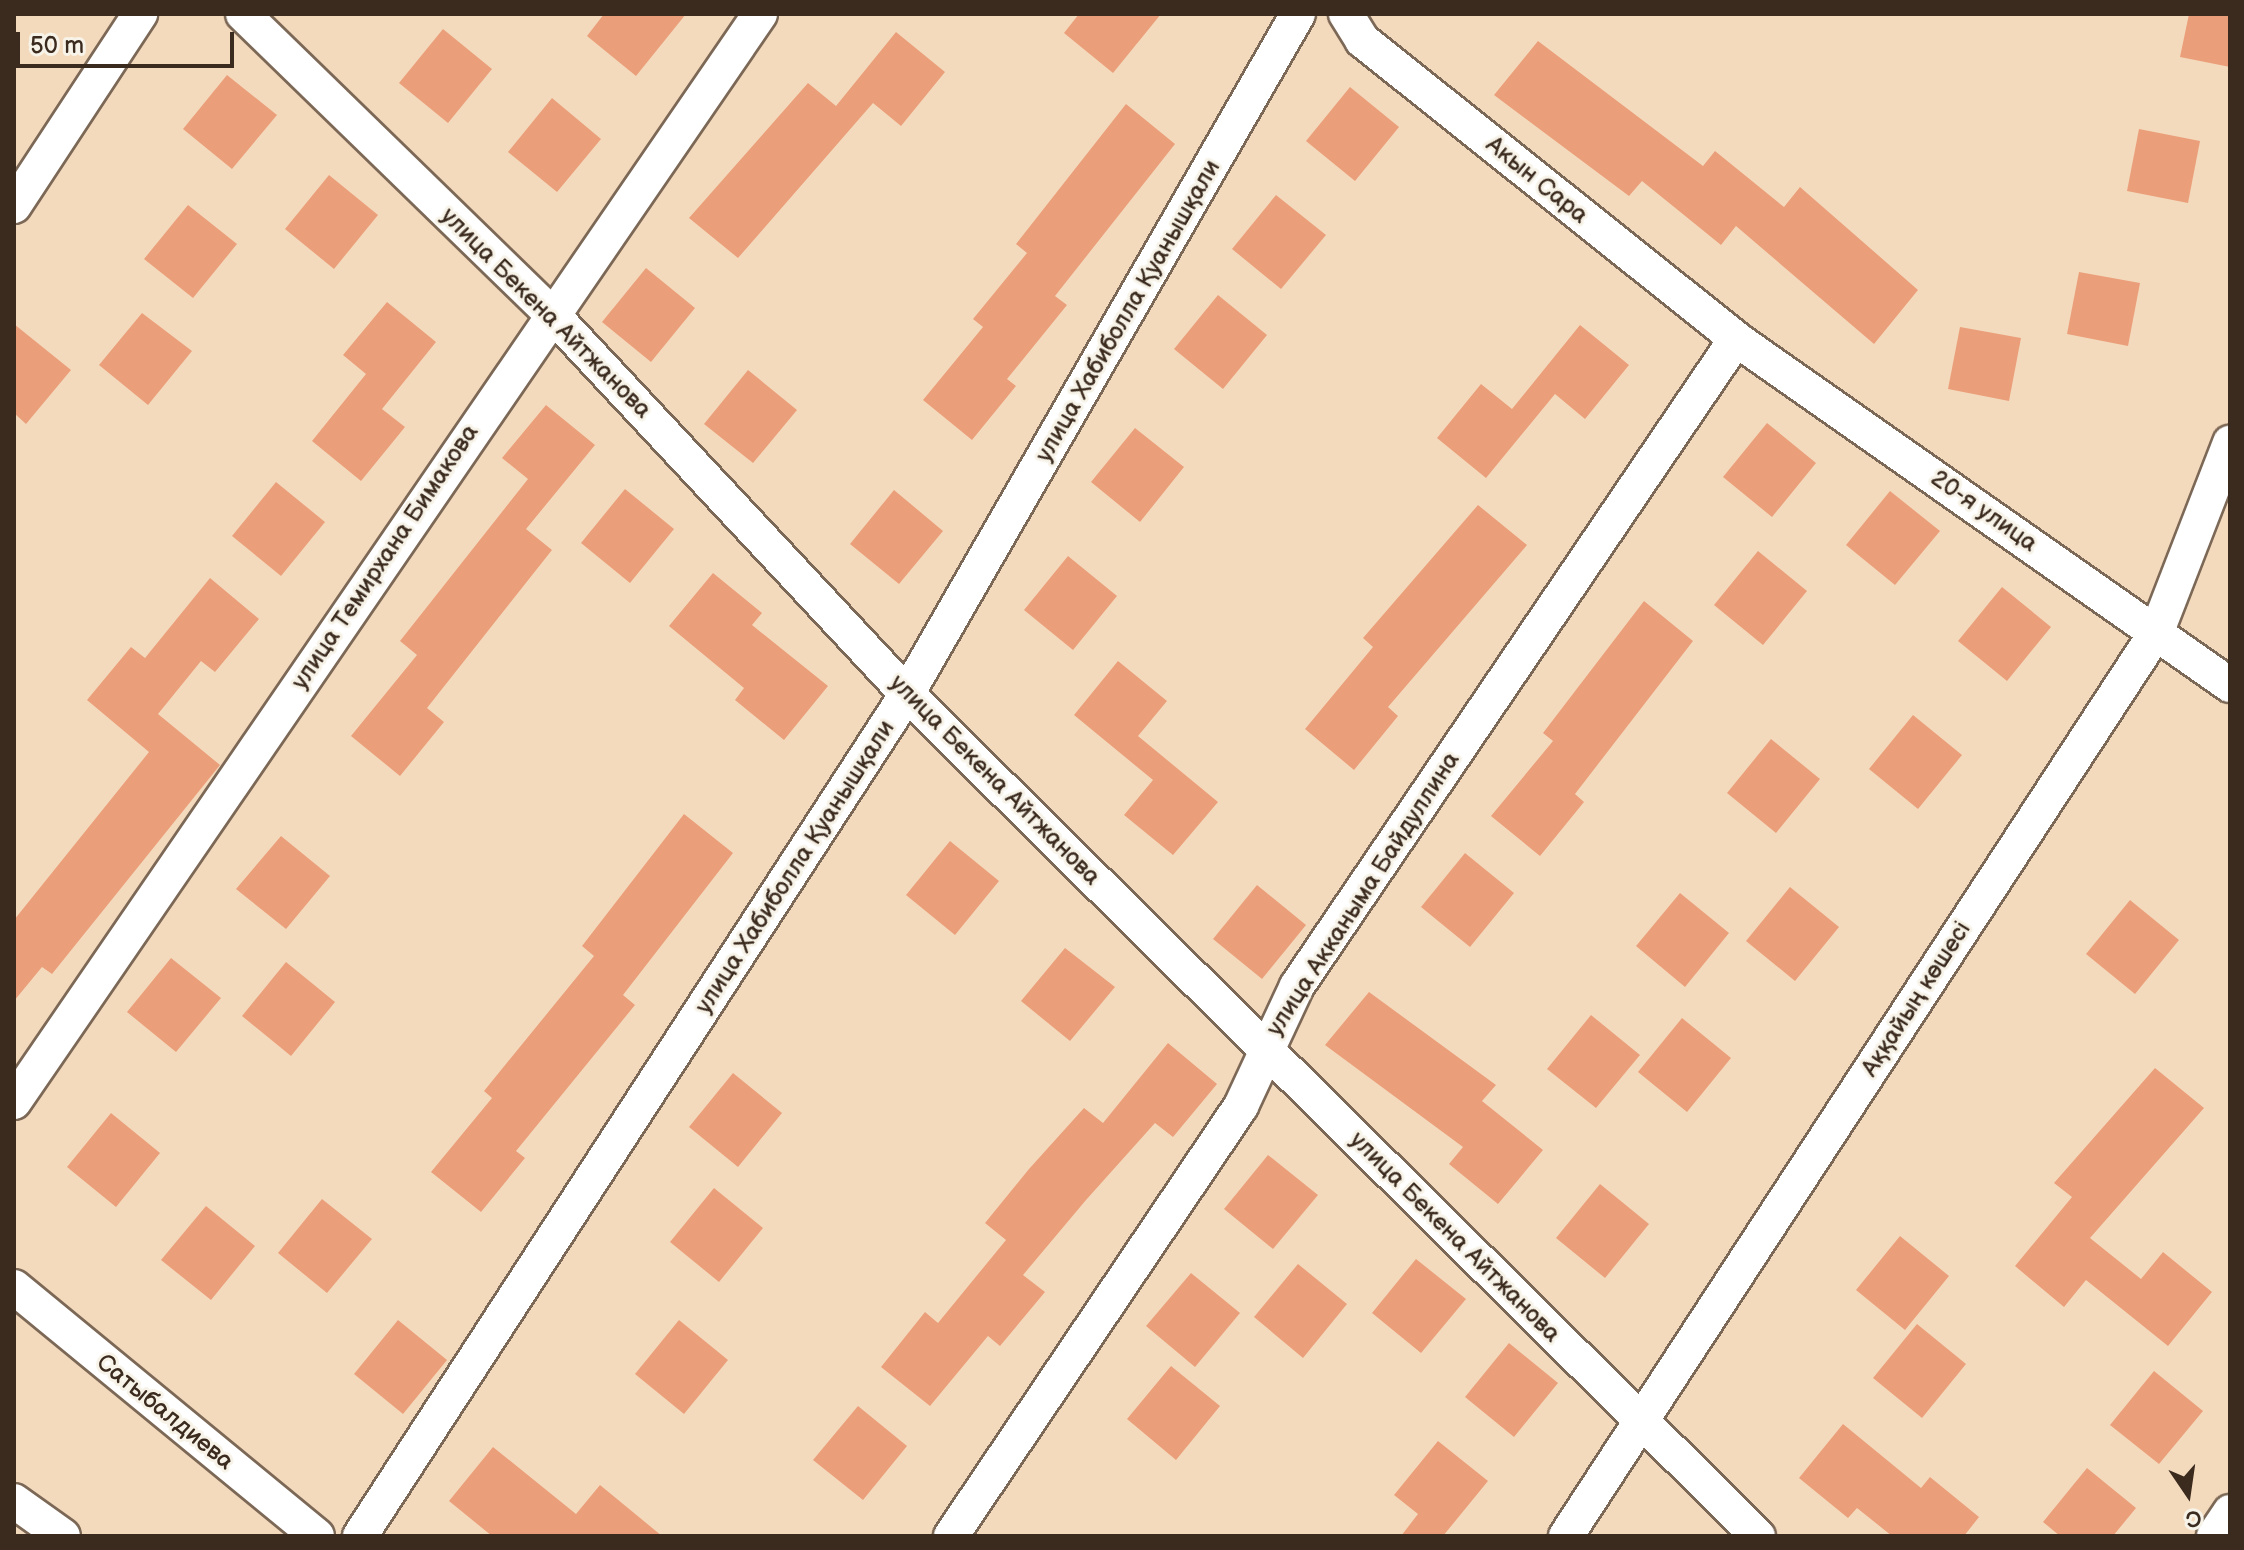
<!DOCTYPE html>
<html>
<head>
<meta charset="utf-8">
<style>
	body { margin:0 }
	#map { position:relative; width:2244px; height:1550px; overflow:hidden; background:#f4dabd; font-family:"Balsamiq Sans",sans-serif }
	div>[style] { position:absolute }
	.building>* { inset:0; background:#ea9f7a }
	.roads { filter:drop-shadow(2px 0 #7c6856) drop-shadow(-2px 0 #7c6856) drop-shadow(0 2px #7c6856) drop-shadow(0 -2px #7c6856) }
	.minor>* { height:34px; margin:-17px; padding:0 17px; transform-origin:17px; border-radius:17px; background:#fff }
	span { translate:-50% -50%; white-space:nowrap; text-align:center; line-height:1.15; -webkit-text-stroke:6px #f7f3e8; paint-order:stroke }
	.street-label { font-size:24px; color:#3b2a1e }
	.frame { position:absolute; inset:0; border:16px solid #3b2a1e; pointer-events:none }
	.north { position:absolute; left:2148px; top:1454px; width:80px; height:80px; -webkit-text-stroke:6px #f7f3e8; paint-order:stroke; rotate:167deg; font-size:22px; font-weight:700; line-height:32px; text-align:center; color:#3b2a1e }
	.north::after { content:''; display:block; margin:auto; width:28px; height:36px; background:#3b2a1e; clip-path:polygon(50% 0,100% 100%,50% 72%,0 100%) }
	.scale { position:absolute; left:16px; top:32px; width:218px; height:36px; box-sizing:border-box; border:4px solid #3b2a1e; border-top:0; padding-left:10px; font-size:24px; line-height:28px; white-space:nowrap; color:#3b2a1e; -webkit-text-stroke:6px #f7f3e8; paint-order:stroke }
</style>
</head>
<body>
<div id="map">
	<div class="building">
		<div style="clip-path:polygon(604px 14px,686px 14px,636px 76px,587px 36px)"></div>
		<div style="clip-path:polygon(1079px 14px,1161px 14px,1113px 73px,1064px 33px)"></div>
		<div style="clip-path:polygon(2189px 14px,2230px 14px,2230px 67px,2180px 57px)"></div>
		<div style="clip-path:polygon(443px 29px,492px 69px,448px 123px,399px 83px)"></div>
		<div style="clip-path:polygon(896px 32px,945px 72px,901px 126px,873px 103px,738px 258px,689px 218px,808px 83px,836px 106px)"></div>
		<div style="clip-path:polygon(1538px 41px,1703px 166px,1715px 151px,1784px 207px,1800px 187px,1918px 290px,1874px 344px,1736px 226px,1721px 245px,1642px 181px,1629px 196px,1494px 95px)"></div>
		<div style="clip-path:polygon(227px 75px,277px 115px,232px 169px,183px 129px)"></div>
		<div style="clip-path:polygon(1350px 87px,1399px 127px,1355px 181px,1306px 141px)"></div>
		<div style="clip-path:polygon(552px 98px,601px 139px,557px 192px,508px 152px)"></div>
		<div style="clip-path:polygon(1126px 104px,1175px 144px,1055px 296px,1067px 305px,1007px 379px,1016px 386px,972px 440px,923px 400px,983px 327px,973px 319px,1027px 253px,1016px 244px)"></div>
		<div style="clip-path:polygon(2139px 129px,2200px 141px,2188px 203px,2127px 191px)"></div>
		<div style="clip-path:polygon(329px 175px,378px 215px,334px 269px,285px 229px)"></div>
		<div style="clip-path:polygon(1276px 195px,1326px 235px,1281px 289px,1232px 249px)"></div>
		<div style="clip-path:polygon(188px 205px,237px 244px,193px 298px,144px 259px)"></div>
		<div style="clip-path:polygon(646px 268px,695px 308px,651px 362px,602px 322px)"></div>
		<div style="clip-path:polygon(2079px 272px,2140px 283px,2128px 346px,2067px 334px)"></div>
		<div style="clip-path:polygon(1218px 295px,1267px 335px,1223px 389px,1174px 349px)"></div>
		<div style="clip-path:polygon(387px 302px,436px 342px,382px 409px,405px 427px,361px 481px,312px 441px,366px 374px,343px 355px)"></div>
		<div style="clip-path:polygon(142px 313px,192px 351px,148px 405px,99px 365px)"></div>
		<div style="clip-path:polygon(14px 324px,71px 370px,26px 424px,14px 413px)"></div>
		<div style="clip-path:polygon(1580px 325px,1629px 365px,1585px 419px,1555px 394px,1486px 478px,1437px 438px,1481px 384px,1512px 409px)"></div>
		<div style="clip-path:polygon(1960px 327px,2021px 338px,2009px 401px,1948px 389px)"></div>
		<div style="clip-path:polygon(748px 370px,797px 410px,753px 463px,704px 424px)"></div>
		<div style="clip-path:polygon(546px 405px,595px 445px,526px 529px,552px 550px,427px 708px,444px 722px,400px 776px,351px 736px,417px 655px,400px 641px,528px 479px,502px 458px)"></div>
		<div style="clip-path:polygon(1767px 423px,1816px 463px,1772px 517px,1723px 477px)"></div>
		<div style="clip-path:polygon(1135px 428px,1184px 467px,1140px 522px,1091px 482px)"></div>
		<div style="clip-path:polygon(276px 482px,325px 522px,281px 576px,232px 536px)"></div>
		<div style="clip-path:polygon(625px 489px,674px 529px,630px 583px,581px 543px)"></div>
		<div style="clip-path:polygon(894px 490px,943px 531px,899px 584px,850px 544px)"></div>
		<div style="clip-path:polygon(1890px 491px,1940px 531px,1895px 585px,1846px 545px)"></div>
		<div style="clip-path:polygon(1478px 505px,1527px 545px,1388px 707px,1398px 716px,1354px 770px,1305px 729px,1373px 647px,1363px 638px)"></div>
		<div style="clip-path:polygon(1758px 551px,1807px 591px,1763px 645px,1714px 605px)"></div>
		<div style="clip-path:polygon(1068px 556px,1117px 596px,1073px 650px,1024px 610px)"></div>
		<div style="clip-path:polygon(713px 573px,762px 613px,752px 625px,828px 686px,784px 740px,735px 700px,744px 688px,669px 626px)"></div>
		<div style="clip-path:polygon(210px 578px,259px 619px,215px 672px,201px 661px,158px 714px,220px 765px,52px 974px,42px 967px,14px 1001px,14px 920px,149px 752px,87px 700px,131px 647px,145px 658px)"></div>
		<div style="clip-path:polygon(2002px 587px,2051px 627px,2007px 681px,1958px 641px)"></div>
		<div style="clip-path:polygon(1644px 601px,1693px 641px,1575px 794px,1584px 802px,1540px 856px,1491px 816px,1553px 741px,1543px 733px)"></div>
		<div style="clip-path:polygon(1118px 661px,1167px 701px,1138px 736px,1218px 802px,1173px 855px,1124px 815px,1153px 780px,1074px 715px)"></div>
		<div style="clip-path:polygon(1913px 715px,1962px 755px,1918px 809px,1869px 769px)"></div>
		<div style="clip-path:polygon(1771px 739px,1820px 779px,1776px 833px,1727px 793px)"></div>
		<div style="clip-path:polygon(684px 814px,733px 853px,623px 995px,635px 1005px,516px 1151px,525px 1158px,481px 1212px,431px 1172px,492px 1098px,484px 1091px,594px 956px,582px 946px)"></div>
		<div style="clip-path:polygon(281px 836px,330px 876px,286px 929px,236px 889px)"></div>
		<div style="clip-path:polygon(950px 841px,999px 881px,955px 935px,906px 895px)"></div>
		<div style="clip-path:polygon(1465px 853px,1514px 893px,1470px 947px,1421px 907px)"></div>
		<div style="clip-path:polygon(1257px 885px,1306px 925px,1262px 979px,1213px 939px)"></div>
		<div style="clip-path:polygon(1790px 887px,1839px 927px,1795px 981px,1746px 941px)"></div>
		<div style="clip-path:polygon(1680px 893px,1729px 933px,1685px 987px,1636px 946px)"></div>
		<div style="clip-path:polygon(2130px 900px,2179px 940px,2135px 994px,2086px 954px)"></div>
		<div style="clip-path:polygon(1065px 948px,1115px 987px,1070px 1041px,1021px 1001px)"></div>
		<div style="clip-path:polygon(171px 958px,221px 998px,176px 1052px,127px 1012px)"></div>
		<div style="clip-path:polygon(286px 962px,335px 1002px,291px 1056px,242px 1016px)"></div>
		<div style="clip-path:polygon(1369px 992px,1496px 1085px,1482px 1101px,1543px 1150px,1498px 1204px,1449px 1164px,1463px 1147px,1325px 1045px)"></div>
		<div style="clip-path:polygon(1591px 1015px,1640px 1055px,1596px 1108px,1547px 1069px)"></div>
		<div style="clip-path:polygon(1682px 1018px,1731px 1058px,1687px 1112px,1638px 1072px)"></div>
		<div style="clip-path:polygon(1168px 1043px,1217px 1084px,1173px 1137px,1155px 1123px,1086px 1200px,1023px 1275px,1045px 1292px,1000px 1346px,988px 1336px,930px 1406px,881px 1367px,925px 1312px,938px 1323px,1006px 1240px,985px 1223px,1029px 1169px,1084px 1108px,1103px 1123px)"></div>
		<div style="clip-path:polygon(2155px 1068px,2204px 1108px,2090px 1238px,2141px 1279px,2163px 1252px,2212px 1292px,2168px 1346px,2086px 1280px,2064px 1307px,2015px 1266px,2072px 1197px,2054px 1183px)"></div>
		<div style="clip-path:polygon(733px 1073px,782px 1113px,738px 1167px,689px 1127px)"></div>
		<div style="clip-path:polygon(111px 1113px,160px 1153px,116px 1207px,67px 1167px)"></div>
		<div style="clip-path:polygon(1268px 1155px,1318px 1195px,1273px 1249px,1224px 1209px)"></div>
		<div style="clip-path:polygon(1600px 1184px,1649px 1224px,1605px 1278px,1556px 1238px)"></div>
		<div style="clip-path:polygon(714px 1188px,763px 1228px,719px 1282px,670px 1242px)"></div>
		<div style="clip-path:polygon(322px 1199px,372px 1239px,327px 1293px,278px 1253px)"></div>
		<div style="clip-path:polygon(206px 1206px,255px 1246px,211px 1300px,161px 1260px)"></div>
		<div style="clip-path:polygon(1900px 1236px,1949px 1276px,1905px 1330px,1856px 1290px)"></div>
		<div style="clip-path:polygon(1416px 1259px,1466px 1299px,1421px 1353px,1372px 1313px)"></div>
		<div style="clip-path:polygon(1298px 1264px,1347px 1304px,1303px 1358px,1254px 1317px)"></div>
		<div style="clip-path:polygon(1191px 1273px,1240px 1313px,1195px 1367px,1146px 1326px)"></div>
		<div style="clip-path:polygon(398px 1320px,447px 1360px,403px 1414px,354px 1374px)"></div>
		<div style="clip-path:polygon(679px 1320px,728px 1360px,684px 1414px,635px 1374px)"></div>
		<div style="clip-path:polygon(1917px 1324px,1966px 1364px,1922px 1418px,1873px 1378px)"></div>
		<div style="clip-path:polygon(1509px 1343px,1558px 1383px,1514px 1437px,1465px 1397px)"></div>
		<div style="clip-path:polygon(1171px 1366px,1220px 1406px,1176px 1460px,1127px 1419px)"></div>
		<div style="clip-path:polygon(2154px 1371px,2203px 1411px,2159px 1464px,2110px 1425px)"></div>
		<div style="clip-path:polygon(858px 1406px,907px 1446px,863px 1500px,813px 1460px)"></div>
		<div style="clip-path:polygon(1843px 1424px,1921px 1488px,1930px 1477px,1979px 1517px,1964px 1536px,1892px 1536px,1857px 1508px,1848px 1518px,1799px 1478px)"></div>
		<div style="clip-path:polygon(1438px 1441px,1488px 1481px,1443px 1536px,1401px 1536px,1418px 1514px,1394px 1495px)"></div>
		<div style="clip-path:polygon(493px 1447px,576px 1514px,600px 1485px,662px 1536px,492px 1536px,449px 1501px)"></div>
		<div style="clip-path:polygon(2087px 1468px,2136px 1508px,2113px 1536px,2060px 1536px,2043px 1522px)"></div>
	</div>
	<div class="roads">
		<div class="minor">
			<div style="left:243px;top:14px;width:429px;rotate:44.2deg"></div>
			<div style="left:551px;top:313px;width:521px;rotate:46.94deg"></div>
			<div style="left:907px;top:694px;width:1197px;rotate:44.7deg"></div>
			<div style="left:1346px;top:14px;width:31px;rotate:58deg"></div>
			<div style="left:1362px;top:40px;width:479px;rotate:38.6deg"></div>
			<div style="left:1736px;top:339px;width:603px;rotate:35.01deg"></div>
			<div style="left:14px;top:206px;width:230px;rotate:-56.7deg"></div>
			<div style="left:14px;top:1102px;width:1319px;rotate:-55.56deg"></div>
			<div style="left:14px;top:1287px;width:392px;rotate:39.4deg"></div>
			<div style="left:14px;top:1501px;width:60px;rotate:35.5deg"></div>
			<div style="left:360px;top:1536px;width:1004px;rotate:-56.99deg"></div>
			<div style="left:907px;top:694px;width:784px;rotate:-60.1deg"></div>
			<div style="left:951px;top:1536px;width:519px;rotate:-56deg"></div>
			<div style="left:1241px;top:1106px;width:132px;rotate:-65deg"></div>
			<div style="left:1297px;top:986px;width:782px;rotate:-55.84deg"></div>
			<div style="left:1566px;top:1536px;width:1081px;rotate:-56.85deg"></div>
			<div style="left:2157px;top:631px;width:202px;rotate:-68.8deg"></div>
			<div style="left:2214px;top:1536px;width:29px;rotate:-56deg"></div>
		</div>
	</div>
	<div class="street-label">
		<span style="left:1537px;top:180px;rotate:39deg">Акын Сара</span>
		<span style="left:1128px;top:311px;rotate:-60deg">улица Хабиболла Қуанышқали</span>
		<span style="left:546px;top:313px;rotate:45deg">улица Бекена Айтжанова</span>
		<span style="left:1984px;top:511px;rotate:35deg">20-я улица</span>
		<span style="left:385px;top:557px;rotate:-56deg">улица Темирхана Бимакова</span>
		<span style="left:995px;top:780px;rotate:45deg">улица Бекена Айтжанова</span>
		<span style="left:795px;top:867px;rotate:-57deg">улица Хабиболла Қуанышқали</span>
		<span style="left:1363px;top:894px;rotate:-57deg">улица Акканыма Байдуллина</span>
		<span style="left:1916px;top:999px;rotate:-57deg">Аққайың көшесі</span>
		<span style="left:1455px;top:1237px;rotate:45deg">улица Бекена Айтжанова</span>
		<span style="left:165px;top:1412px;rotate:39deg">Сатыбалдиева</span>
	</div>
	<div class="frame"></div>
	<div class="north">С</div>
	<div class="scale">50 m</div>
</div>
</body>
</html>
